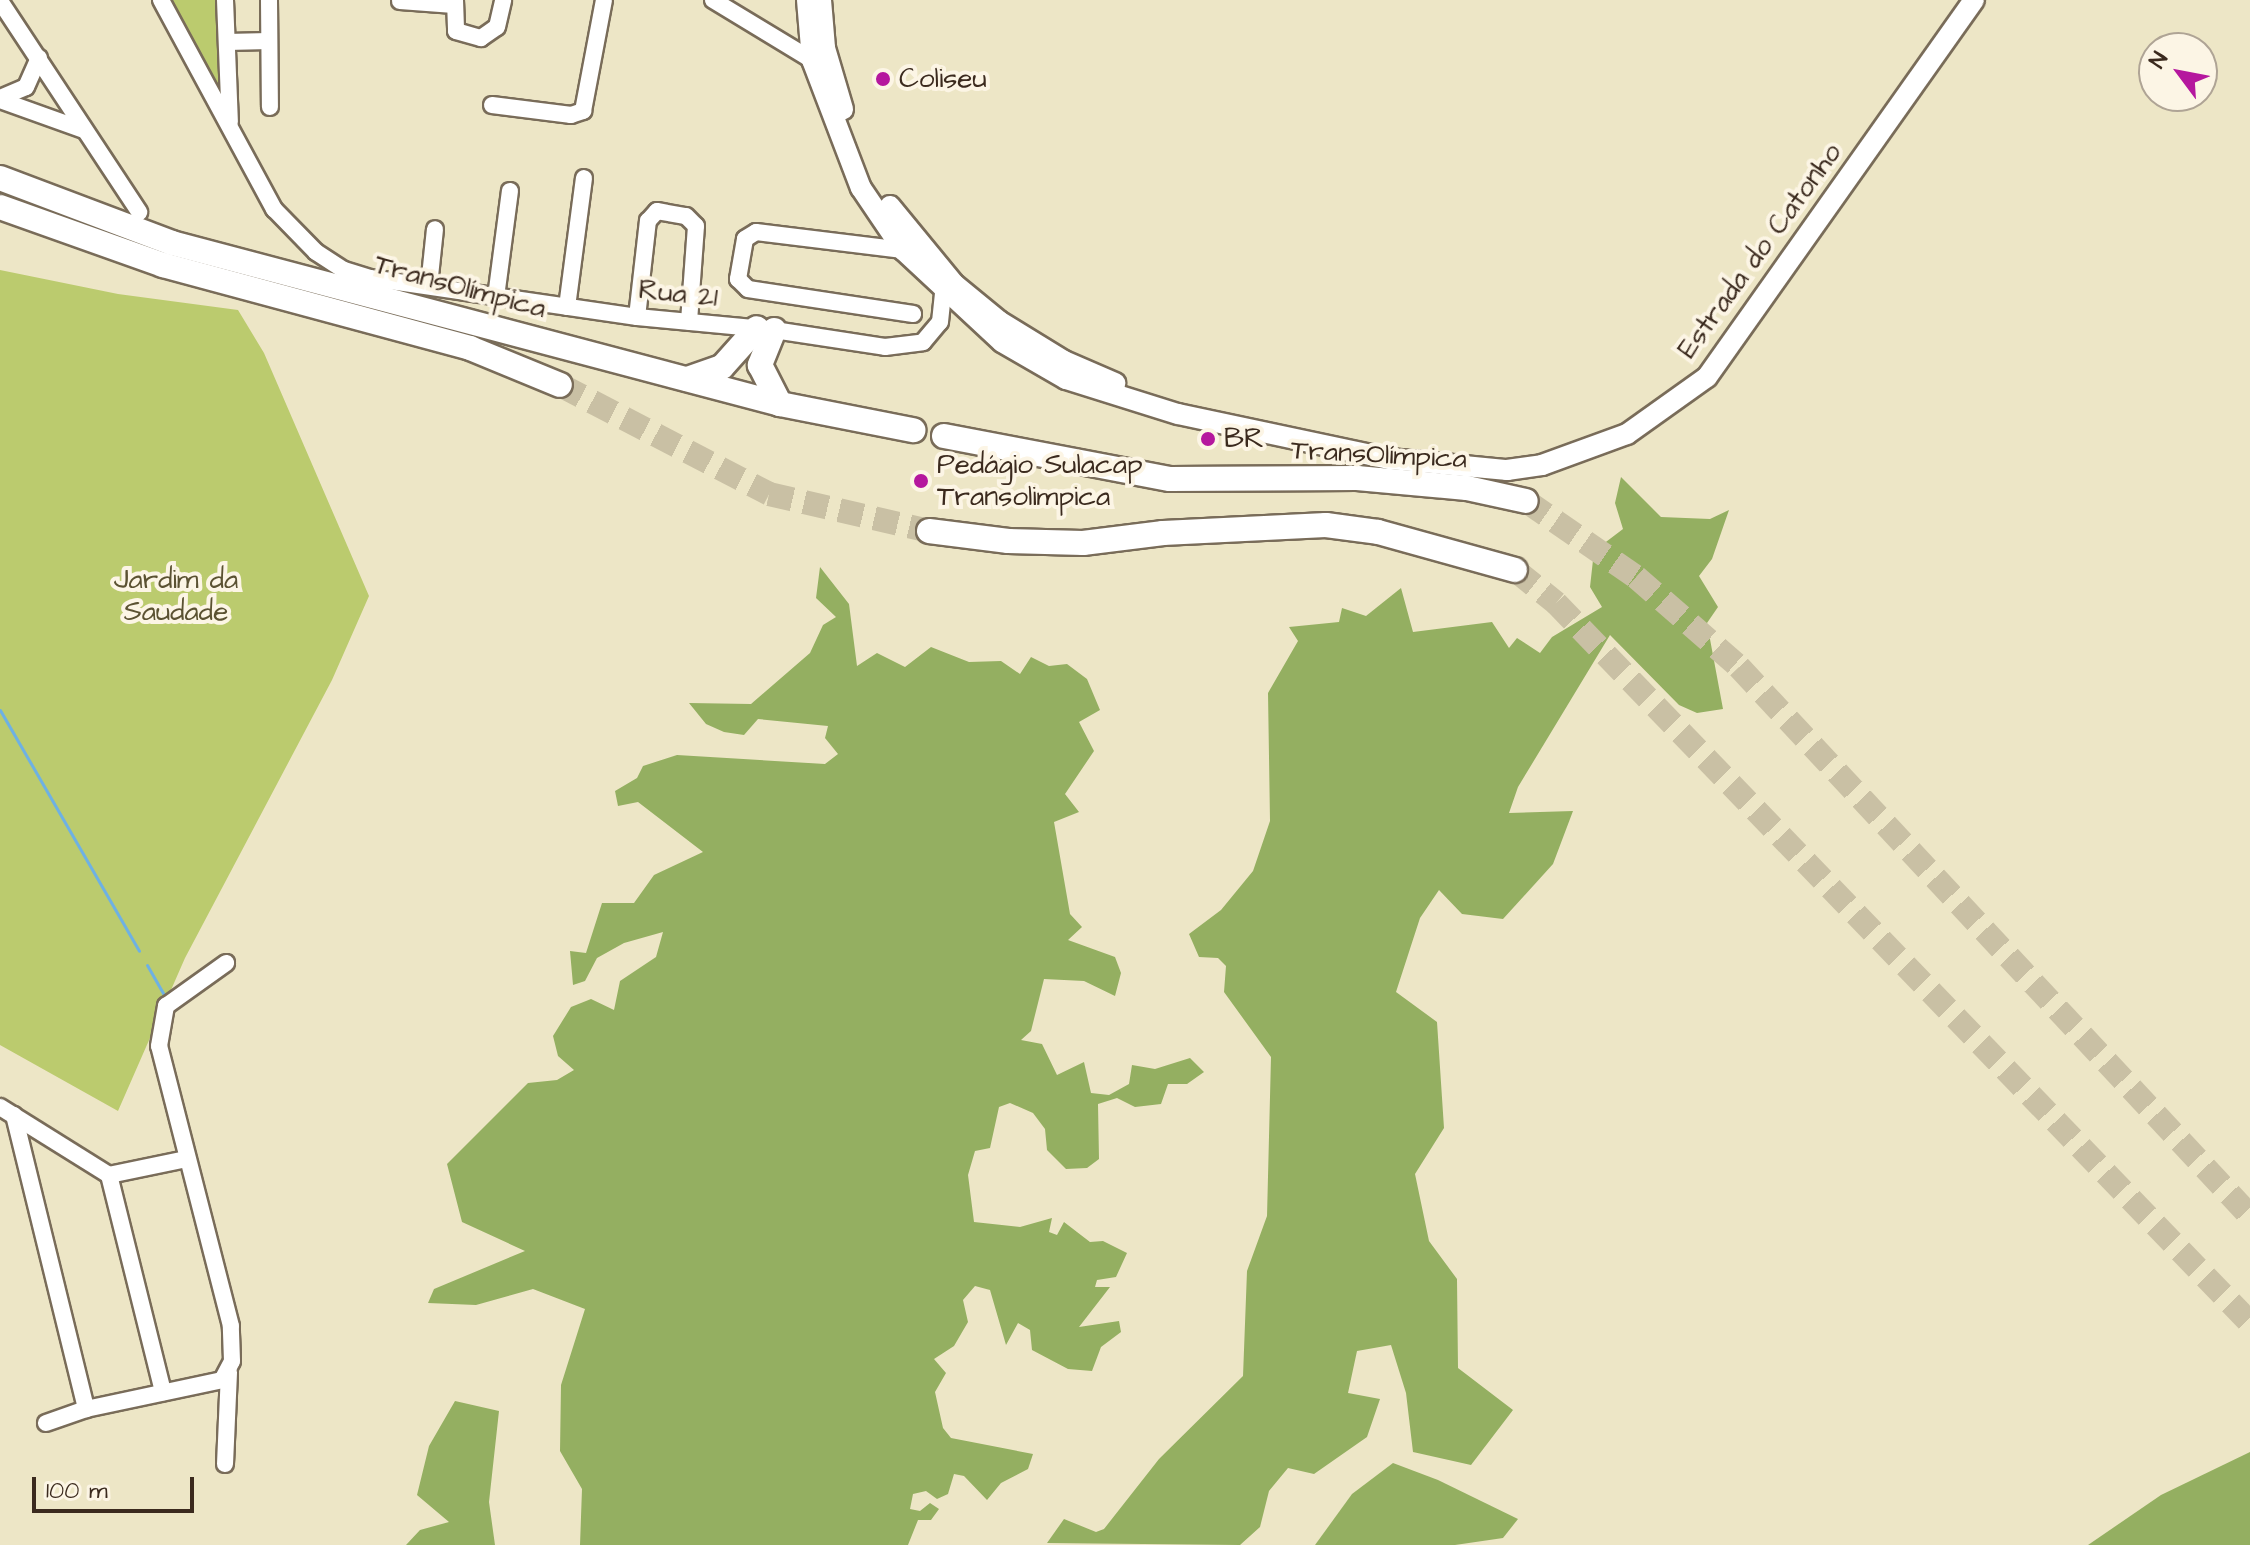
<!DOCTYPE html>
<html>
<head>
<meta charset="utf-8">
<style>
	body { margin:0 }
	#map { position:relative; width:2250px; height:1545px; overflow:hidden; background:#ede6c6; font-family:"Architects Daughter",sans-serif }
	div>[style] { position:absolute }
	.green>* { inset:0; background:#bbcb6e }
	.forest>* { inset:0; background:#94af61 }
	.stream>* { height:3px; margin:-1.5px; padding:0 1.5px; transform-origin:1.5px; border-radius:1.5px; background:#6eb1e3 }
	.highway-tunnel>* { height:24px; margin-top:-12px; transform-origin:0; background:repeating-linear-gradient(90deg,#c9c0a4 0 24px,transparent 0 36px) }
	.roads { filter:drop-shadow(2px 0 #796c59) drop-shadow(-2px 0 #796c59) drop-shadow(0 2px #796c59) drop-shadow(0 -2px #796c59) }
	.minor>* { height:16px; margin:-8px; padding:0 8px; transform-origin:8px; border-radius:8px; background:#fff }
	.major>* { height:20px; margin:-10px; padding:0 10px; transform-origin:10px; border-radius:10px; background:#fff }
	.highway>* { height:24px; margin:-12px; padding:0 12px; transform-origin:12px; border-radius:12px; background:#fff }
	.dots>* { width:22px; height:22px; translate:-50% -50%; box-sizing:border-box; border:4px solid #fcf5e5; border-radius:50% }
	span { translate:-50% -50%; white-space:nowrap; text-align:center; line-height:1.15; -webkit-text-stroke:8px #fcf5e5; paint-order:stroke }
	.poi-label { font-size:28px; color:#3b2a1e }
	.left { translate:0 -50%; text-align:left }
	.street-label { font-size:28px; color:#3b2a1e }
	.park-label { font-size:28px; color:#5b5232 }
	.north { position:absolute; left:2138px; top:32px; width:80px; height:80px; box-sizing:border-box; background:#fcf5e5; border:2px solid #afa495; border-radius:50%; rotate:302deg; font-size:22px; font-weight:700; line-height:32px; text-align:center; color:#3b2a1e }
	.north::after { content:''; display:block; margin:auto; width:28px; height:36px; background:#b5179e; clip-path:polygon(50% 0,100% 100%,50% 72%,0 100%) }
	.scale { position:absolute; left:32px; top:1477px; width:162px; height:36px; box-sizing:border-box; border:4px solid #3b2a1e; border-top:0; padding-left:10px; font-size:24px; line-height:28px; white-space:nowrap; color:#3b2a1e; -webkit-text-stroke:6px #fcf5e5; paint-order:stroke }
</style>
</head>
<body>
<div id="map">
	<div class="green">
		<div style="clip-path:polygon(171px 0,219px 0,221px 89px,214px 86px)"></div>
		<div style="clip-path:polygon(0 270px,118px 294px,238px 310px,264px 353px,369px 596px,332px 680px,185px 958px,118px 1111px,0 1045px)"></div>
	</div>
	<div class="forest">
		<div style="clip-path:polygon(1621px 477px,1661px 517px,1710px 519px,1729px 510px,1712px 559px,1699px 576px,1718px 607px,1707px 623px,1723px 709px,1697px 713px,1679px 705px,1610px 635px,1518px 787px,1509px 813px,1573px 811px,1553px 864px,1503px 919px,1462px 914px,1439px 890px,1420px 918px,1396px 992px,1437px 1022px,1444px 1128px,1415px 1174px,1429px 1241px,1457px 1279px,1458px 1368px,1513px 1410px,1471px 1465px,1413px 1452px,1406px 1393px,1391px 1345px,1357px 1351px,1348px 1393px,1380px 1399px,1367px 1437px,1314px 1474px,1288px 1468px,1269px 1491px,1260px 1527px,1240px 1545px,1047px 1543px,1064px 1519px,1096px 1532px,1104px 1529px,1159px 1459px,1243px 1376px,1247px 1271px,1267px 1216px,1271px 1057px,1224px 992px,1226px 966px,1218px 958px,1199px 957px,1189px 934px,1221px 910px,1253px 871px,1270px 821px,1268px 693px,1298px 641px,1289px 627px,1339px 622px,1342px 608px,1366px 616px,1401px 588px,1413px 632px,1492px 622px,1509px 648px,1517px 638px,1540px 653px,1552px 637px,1602px 607px,1590px 587px,1594px 551px,1623px 529px,1615px 503px)"></div>
		<div style="clip-path:polygon(820px 567px,849px 604px,857px 666px,877px 653px,905px 667px,931px 647px,969px 662px,1001px 661px,1020px 674px,1031px 657px,1049px 666px,1067px 664px,1087px 679px,1100px 710px,1079px 722px,1094px 751px,1065px 794px,1079px 812px,1054px 822px,1070px 914px,1082px 927px,1068px 940px,1115px 957px,1121px 973px,1115px 996px,1084px 981px,1044px 979px,1031px 1031px,1021px 1040px,1042px 1044px,1057px 1075px,1084px 1062px,1091px 1093px,1109px 1095px,1129px 1084px,1132px 1065px,1155px 1069px,1190px 1058px,1204px 1072px,1187px 1084px,1168px 1084px,1161px 1104px,1135px 1107px,1117px 1098px,1098px 1104px,1099px 1159px,1087px 1168px,1066px 1169px,1047px 1150px,1045px 1129px,1033px 1113px,1010px 1103px,999px 1107px,990px 1148px,975px 1151px,968px 1175px,974px 1222px,1020px 1227px,1052px 1218px,1049px 1232px,1057px 1235px,1064px 1222px,1090px 1242px,1103px 1241px,1127px 1253px,1116px 1277px,1097px 1280px,1095px 1287px,1110px 1287px,1079px 1327px,1119px 1321px,1121px 1332px,1101px 1347px,1092px 1371px,1068px 1369px,1032px 1350px,1030px 1330px,1018px 1323px,1006px 1345px,990px 1290px,975px 1286px,963px 1300px,968px 1322px,954px 1346px,934px 1359px,946px 1373px,935px 1392px,943px 1428px,951px 1438px,1033px 1454px,1028px 1469px,1001px 1483px,987px 1500px,964px 1476px,954px 1474px,948px 1494px,937px 1499px,926px 1491px,913px 1494px,910px 1509px,920px 1511px,930px 1503px,939px 1509px,931px 1520px,918px 1520px,908px 1545px,580px 1545px,582px 1489px,560px 1451px,561px 1385px,585px 1309px,533px 1289px,476px 1305px,428px 1303px,434px 1289px,525px 1251px,462px 1222px,447px 1164px,528px 1083px,557px 1080px,574px 1070px,558px 1056px,553px 1036px,571px 1007px,591px 999px,614px 1010px,620px 981px,656px 957px,663px 932px,624px 943px,597px 958px,585px 981px,573px 985px,570px 951px,586px 953px,602px 903px,634px 903px,654px 875px,703px 852px,638px 802px,618px 806px,615px 791px,637px 778px,643px 766px,677px 755px,825px 764px,838px 754px,825px 738px,828px 726px,758px 719px,744px 735px,724px 732px,706px 724px,689px 703px,751px 704px,810px 653px,823px 625px,836px 617px,816px 598px)"></div>
		<div style="clip-path:polygon(455px 1401px,499px 1411px,489px 1502px,495px 1545px,406px 1545px,420px 1530px,449px 1522px,417px 1495px,429px 1446px)"></div>
		<div style="clip-path:polygon(2250px 1452px,2250px 1545px,2088px 1545px,2161px 1495px)"></div>
		<div style="clip-path:polygon(1393px 1463px,1438px 1480px,1518px 1519px,1503px 1538px,1455px 1545px,1315px 1545px,1352px 1494px)"></div>
	</div>
	<div class="stream">
		<div style="left:0;top:710px;width:278px;rotate:60deg"></div>
		<div style="left:147px;top:965px;width:40px;rotate:60.3deg"></div>
	</div>
	<div class="highway-tunnel">
		<div style="left:560px;top:385px;width:236px;rotate:27.5deg"></div>
		<div style="left:769px;top:494px;width:164px;rotate:13deg"></div>
		<div style="left:1526px;top:501px;width:134px;rotate:34.6deg"></div>
		<div style="left:1636px;top:577px;width:137px;rotate:41.1deg"></div>
		<div style="left:1739px;top:667px;width:750px;rotate:47.05deg"></div>
		<div style="left:1515px;top:570px;width:53px;rotate:38.8deg"></div>
		<div style="left:1556px;top:603px;width:1000px;rotate:46.05deg"></div>
	</div>
	<div class="roads">
		<div class="minor">
			<div style="left:161px;top:0;width:238px;rotate:61.6deg"></div>
			<div style="left:274px;top:209px;width:60px;rotate:45.7deg"></div>
			<div style="left:316px;top:252px;width:33px;rotate:33deg"></div>
			<div style="left:344px;top:270px;width:27px;rotate:17deg"></div>
			<div style="left:370px;top:278px;width:270px;rotate:8.3deg"></div>
			<div style="left:637px;top:317px;width:138px;rotate:5.4deg"></div>
			<div style="left:774px;top:330px;width:112px;rotate:8.7deg"></div>
			<div style="left:885px;top:347px;width:38px;rotate:-7deg"></div>
			<div style="left:923px;top:342px;width:26px;rotate:-50deg"></div>
			<div style="left:940px;top:322px;width:31px;rotate:-84deg"></div>
			<div style="left:225px;top:0;width:122px;rotate:87.7deg"></div>
			<div style="left:269px;top:0;width:107px;rotate:89.5deg"></div>
			<div style="left:455px;top:0;width:31px;rotate:88deg"></div>
			<div style="left:456px;top:31px;width:26px;rotate:16deg"></div>
			<div style="left:481px;top:38px;width:19px;rotate:-35deg"></div>
			<div style="left:497px;top:27px;width:28px;rotate:-77deg"></div>
			<div style="left:713px;top:0;width:116px;rotate:31.2deg"></div>
			<div style="left:0;top:1px;width:253px;rotate:56.6deg"></div>
			<div style="left:400px;top:1px;width:54px;rotate:4.2deg"></div>
			<div style="left:227px;top:42px;width:42px;rotate:-1.4deg"></div>
			<div style="left:0;top:98px;width:28px;rotate:-23deg"></div>
			<div style="left:26px;top:87px;width:32px;rotate:-66deg"></div>
			<div style="left:0;top:100px;width:89px;rotate:19.7deg"></div>
			<div style="left:492px;top:105px;width:80px;rotate:7.2deg"></div>
			<div style="left:571px;top:115px;width:13px;rotate:-18deg"></div>
			<div style="left:583px;top:111px;width:113px;rotate:-79.3deg"></div>
			<div style="left:903px;top:250px;width:148px;rotate:-173deg"></div>
			<div style="left:756px;top:232px;width:13px;rotate:148deg"></div>
			<div style="left:745px;top:239px;width:41px;rotate:99.9deg"></div>
			<div style="left:738px;top:279px;width:14px;rotate:45deg"></div>
			<div style="left:748px;top:289px;width:167px;rotate:8.6deg"></div>
			<div style="left:429px;top:286px;width:57px;rotate:-84deg"></div>
			<div style="left:496px;top:297px;width:107px;rotate:-82.5deg"></div>
			<div style="left:567px;top:307px;width:130px;rotate:-82.5deg"></div>
			<div style="left:637px;top:317px;width:97px;rotate:-83.5deg"></div>
			<div style="left:648px;top:221px;width:13px;rotate:-48deg"></div>
			<div style="left:657px;top:211px;width:29px;rotate:10deg"></div>
			<div style="left:686px;top:216px;width:14px;rotate:45deg"></div>
			<div style="left:696px;top:226px;width:96px;rotate:94.2deg"></div>
			<div style="left:0;top:1107px;width:128px;rotate:32deg"></div>
			<div style="left:109px;top:1175px;width:224px;rotate:76deg"></div>
			<div style="left:14px;top:1115px;width:303px;rotate:76.2deg"></div>
			<div style="left:86px;top:1409px;width:139px;rotate:-12deg"></div>
			<div style="left:222px;top:1380px;width:21px;rotate:-62deg"></div>
			<div style="left:232px;top:1361px;width:35px;rotate:-92deg"></div>
			<div style="left:231px;top:1326px;width:289px;rotate:-104.4deg"></div>
			<div style="left:159px;top:1046px;width:41px;rotate:-80.1deg"></div>
			<div style="left:166px;top:1006px;width:74px;rotate:-35.6deg"></div>
			<div style="left:109px;top:1175px;width:79px;rotate:-11.7deg"></div>
			<div style="left:46px;top:1423px;width:42px;rotate:-19.3deg"></div>
			<div style="left:225px;top:1464px;width:92px;rotate:-87.5deg"></div>
		</div>
		<div class="major">
			<div style="left:807px;top:0;width:60px;rotate:85.2deg"></div>
			<div style="left:812px;top:60px;width:137px;rotate:69.1deg"></div>
			<div style="left:861px;top:188px;width:75px;rotate:55.9deg"></div>
			<div style="left:903px;top:250px;width:135px;rotate:42.9deg"></div>
			<div style="left:1002px;top:342px;width:74px;rotate:30deg"></div>
			<div style="left:1066px;top:379px;width:117px;rotate:17.4deg"></div>
			<div style="left:1178px;top:414px;width:217px;rotate:12deg"></div>
			<div style="left:1390px;top:459px;width:118px;rotate:5.4deg"></div>
			<div style="left:1507px;top:470px;width:35px;rotate:-8deg"></div>
			<div style="left:1542px;top:465px;width:90px;rotate:-20deg"></div>
			<div style="left:1627px;top:434px;width:98px;rotate:-35.5deg"></div>
			<div style="left:1707px;top:377px;width:462px;rotate:-54.7deg"></div>
			<div style="left:821px;top:0;width:48px;rotate:85.2deg"></div>
			<div style="left:825px;top:48px;width:64px;rotate:73.6deg"></div>
			<div style="left:890px;top:206px;width:101px;rotate:50.6deg"></div>
			<div style="left:954px;top:284px;width:58px;rotate:39.4deg"></div>
			<div style="left:999px;top:321px;width:76px;rotate:31.6deg"></div>
			<div style="left:1064px;top:361px;width:56px;rotate:23.3deg"></div>
		</div>
		<div class="highway">
			<div style="left:0;top:178px;width:184px;rotate:20.7deg"></div>
			<div style="left:172px;top:243px;width:629px;rotate:14.83deg"></div>
			<div style="left:780px;top:404px;width:136px;rotate:11.1deg"></div>
			<div style="left:0;top:207px;width:173px;rotate:19.6deg"></div>
			<div style="left:163px;top:265px;width:318px;rotate:15.1deg"></div>
			<div style="left:470px;top:348px;width:97px;rotate:22.3deg"></div>
			<div style="left:774px;top:330px;width:38px;rotate:112deg"></div>
			<div style="left:760px;top:365px;width:44px;rotate:62.9deg"></div>
			<div style="left:687px;top:379px;width:37px;rotate:-19deg"></div>
			<div style="left:722px;top:367px;width:52px;rotate:-48.1deg"></div>
			<div style="left:944px;top:436px;width:230px;rotate:10.8deg"></div>
			<div style="left:1170px;top:479px;width:187px;rotate:-0.3deg"></div>
			<div style="left:1357px;top:478px;width:110px;rotate:5.2deg"></div>
			<div style="left:1467px;top:488px;width:60px;rotate:12.4deg"></div>
			<div style="left:929px;top:531px;width:80px;rotate:7.2deg"></div>
			<div style="left:1008px;top:541px;width:75px;rotate:1.5deg"></div>
			<div style="left:1083px;top:543px;width:81px;rotate:-7.1deg"></div>
			<div style="left:1163px;top:533px;width:163px;rotate:-2.8deg"></div>
			<div style="left:1326px;top:525px;width:52px;rotate:7.7deg"></div>
			<div style="left:1378px;top:532px;width:142px;rotate:15.5deg"></div>
		</div>
	</div>
	<div class="dots">
		<div style="left:883px;top:79px;background:#b5179e"></div>
		<div style="left:1208px;top:439px;background:#b5179e"></div>
		<div style="left:921px;top:481px;background:#b5179e"></div>
	</div>
	<div class="poi-label">
		<span class="left" style="left:899px;top:79px">Coliseu</span>
		<span class="left" style="left:1224px;top:439px">BR</span>
		<span class="left" style="left:937px;top:481px">Pedágio Sulacap<br>Transolimpica</span>
	</div>
	<div class="street-label">
		<span style="left:1760px;top:251px;rotate:-54deg">Estrada do Catonho</span>
		<span style="left:460px;top:287px;rotate:15deg">TransOlímpica</span>
		<span style="left:678px;top:294px;rotate:6deg">Rua 21</span>
		<span style="left:1379px;top:455px;rotate:3deg">TransOlímpica</span>
	</div>
	<div class="park-label">
		<span style="left:176px;top:596px">Jardim da<br>Saudade</span>
	</div>
	<div class="north">N</div>
	<div class="scale">100 m</div>
</div>
</body>
</html>
